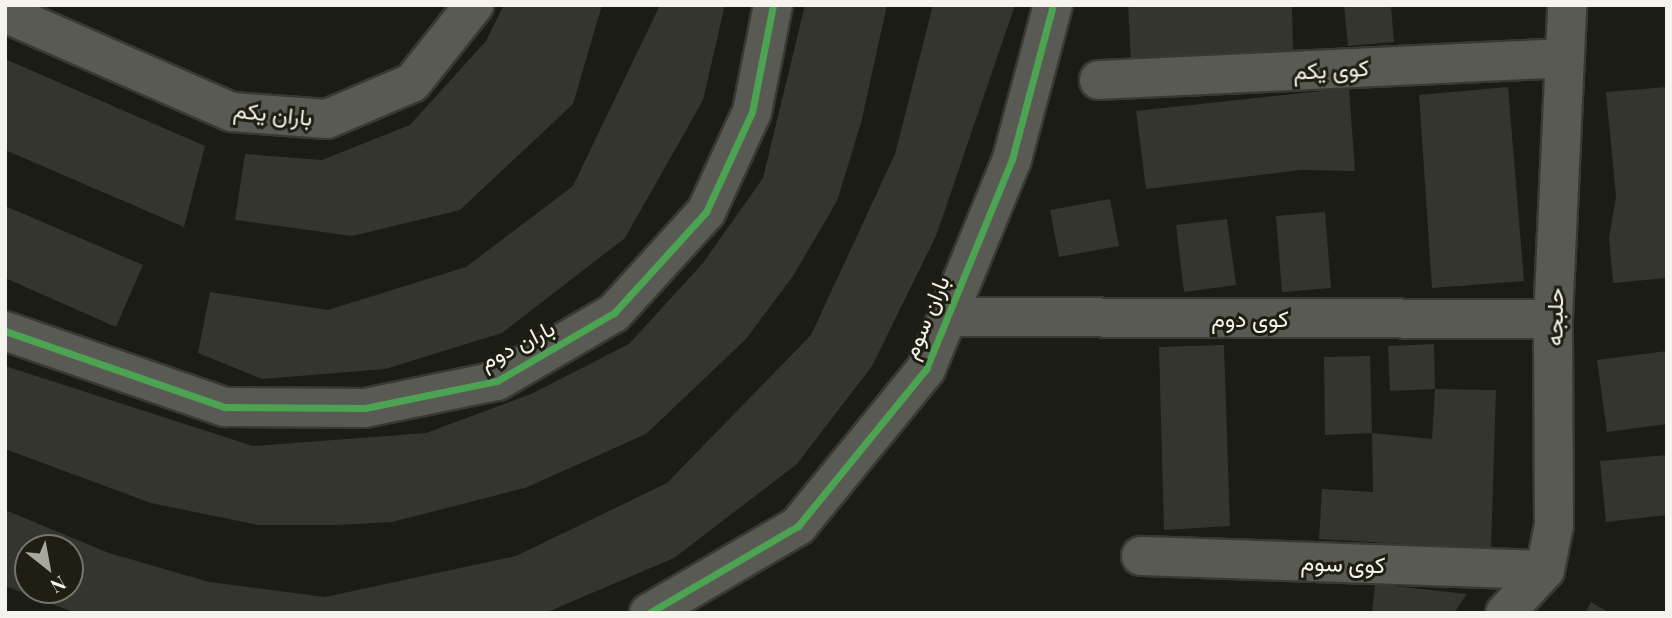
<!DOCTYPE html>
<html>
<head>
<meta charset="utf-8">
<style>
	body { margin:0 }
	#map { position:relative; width:1672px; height:618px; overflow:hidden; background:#1c1c16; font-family:"Playfair Display",Vazirmatn,serif }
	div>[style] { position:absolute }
	.building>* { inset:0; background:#353530 }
	.roads { filter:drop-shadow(2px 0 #393934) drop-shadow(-2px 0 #393934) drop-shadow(0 2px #393934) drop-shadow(0 -2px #393934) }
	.minor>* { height:38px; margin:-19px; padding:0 19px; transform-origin:19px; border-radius:19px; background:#5a5a55 }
	.cycleway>* { height:7px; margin:-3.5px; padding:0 3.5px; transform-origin:3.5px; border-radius:3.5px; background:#4ca352 }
	span { translate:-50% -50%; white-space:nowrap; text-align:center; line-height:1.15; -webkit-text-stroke:6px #1f1e13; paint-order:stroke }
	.street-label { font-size:23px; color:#f4f4ec }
	.frame { position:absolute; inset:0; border:7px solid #f4f4ec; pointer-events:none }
	.north { position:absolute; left:14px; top:534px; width:70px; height:70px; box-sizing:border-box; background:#1f1e13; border:2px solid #74746a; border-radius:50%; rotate:149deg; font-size:19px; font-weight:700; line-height:28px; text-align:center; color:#f4f4ec }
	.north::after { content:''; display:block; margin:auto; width:24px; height:32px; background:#a8a8a1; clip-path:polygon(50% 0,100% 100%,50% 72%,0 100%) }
</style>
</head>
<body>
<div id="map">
	<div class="building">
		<div style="clip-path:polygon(504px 5px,602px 5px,573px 104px,460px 210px,352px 236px,235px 220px,245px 154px,322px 160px,410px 125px,486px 41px)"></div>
		<div style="clip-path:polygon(660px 5px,725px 5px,703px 100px,625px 238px,502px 333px,385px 369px,262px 379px,198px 353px,210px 292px,328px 310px,466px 267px,573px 186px)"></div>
		<div style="clip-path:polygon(805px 5px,887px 5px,861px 123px,837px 201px,793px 276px,746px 339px,646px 434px,525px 488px,392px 522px,337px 525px,258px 525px,151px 503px,5px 449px,5px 366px,253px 446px,426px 433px,531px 394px,629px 344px,703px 263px,763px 178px)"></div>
		<div style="clip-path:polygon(evenodd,933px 5px,1015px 5px,936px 236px,872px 366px,797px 464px,674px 558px,545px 613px,76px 613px,5px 586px,5px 510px,109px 553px,209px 582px,325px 597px,516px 556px,667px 483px,811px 335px,895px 154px,933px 5px,28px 548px,70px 548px,70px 590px,28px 590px,28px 548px)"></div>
		<div style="clip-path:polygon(1128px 5px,1292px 5px,1293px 52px,1131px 61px)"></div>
		<div style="clip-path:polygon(1344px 5px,1391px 5px,1394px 42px,1348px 46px)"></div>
		<div style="clip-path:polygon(5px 59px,205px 146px,184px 227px,5px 150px)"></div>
		<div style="clip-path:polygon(1508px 87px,1524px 281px,1432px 288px,1419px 95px)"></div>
		<div style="clip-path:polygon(1667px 87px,1667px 278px,1613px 283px,1609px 238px,1616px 196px,1606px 92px)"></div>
		<div style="clip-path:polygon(1349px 88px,1355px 171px,1301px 170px,1146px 189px,1136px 111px)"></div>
		<div style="clip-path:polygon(1110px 199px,1119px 246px,1059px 257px,1050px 210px)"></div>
		<div style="clip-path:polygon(5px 206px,143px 265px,116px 327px,5px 278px)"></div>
		<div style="clip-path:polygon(1325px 212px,1331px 288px,1282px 292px,1276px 216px)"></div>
		<div style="clip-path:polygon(1227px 219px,1236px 285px,1184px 292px,1176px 225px)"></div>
		<div style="clip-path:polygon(1434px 344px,1435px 389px,1390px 391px,1388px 346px)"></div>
		<div style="clip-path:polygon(1224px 345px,1230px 526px,1164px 530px,1159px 347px)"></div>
		<div style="clip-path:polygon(1667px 351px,1667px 424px,1607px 432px,1597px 360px)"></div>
		<div style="clip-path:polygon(1370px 356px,1372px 433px,1325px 435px,1324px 357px)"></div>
		<div style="clip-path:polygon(1435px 389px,1496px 390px,1491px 549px,1319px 539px,1322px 489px,1373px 492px,1372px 433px,1432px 439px)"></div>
		<div style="clip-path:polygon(1667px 455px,1667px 515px,1606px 522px,1600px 461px)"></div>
		<div style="clip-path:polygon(1375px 584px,1467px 594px,1454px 613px,1372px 613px)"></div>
		<div style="clip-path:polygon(1591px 602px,1610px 613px,1585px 613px)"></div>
	</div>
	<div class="roads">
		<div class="minor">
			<div style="left:5px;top:13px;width:248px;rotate:23.6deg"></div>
			<div style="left:232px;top:112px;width:95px;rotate:4.2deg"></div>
			<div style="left:327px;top:119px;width:92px;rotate:-23deg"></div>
			<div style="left:412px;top:83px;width:100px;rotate:-51.5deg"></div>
			<div style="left:1099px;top:80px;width:465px;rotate:-2.7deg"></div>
			<div style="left:947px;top:317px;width:606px;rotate:0.19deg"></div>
			<div style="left:5px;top:331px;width:233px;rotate:19.1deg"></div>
			<div style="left:225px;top:407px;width:140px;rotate:0.4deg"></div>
			<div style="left:365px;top:408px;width:135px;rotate:-11.6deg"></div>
			<div style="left:497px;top:381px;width:135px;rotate:-30.2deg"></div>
			<div style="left:614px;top:313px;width:137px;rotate:-47.7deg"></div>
			<div style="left:706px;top:212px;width:110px;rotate:-65.3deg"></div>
			<div style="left:752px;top:112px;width:109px;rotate:-78.9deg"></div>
			<div style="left:1141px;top:556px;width:404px;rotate:2deg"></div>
			<div style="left:649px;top:613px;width:173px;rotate:-30.3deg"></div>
			<div style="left:798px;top:526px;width:203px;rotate:-50.8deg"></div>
			<div style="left:926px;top:369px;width:227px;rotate:-67.7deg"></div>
			<div style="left:1012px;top:159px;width:159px;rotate:-75.1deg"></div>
			<div style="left:1505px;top:613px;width:59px;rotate:-47.1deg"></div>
			<div style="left:1545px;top:570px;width:46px;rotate:-78.7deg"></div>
			<div style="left:1554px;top:525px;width:206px;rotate:-90.3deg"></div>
			<div style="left:1553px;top:319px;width:314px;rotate:-87.4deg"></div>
		</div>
	</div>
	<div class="cycleway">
		<div style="left:5px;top:331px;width:233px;rotate:19.1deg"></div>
		<div style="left:225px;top:407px;width:140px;rotate:0.4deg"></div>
		<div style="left:365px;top:408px;width:135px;rotate:-11.6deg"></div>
		<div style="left:497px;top:381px;width:135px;rotate:-30.2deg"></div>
		<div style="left:614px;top:313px;width:137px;rotate:-47.7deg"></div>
		<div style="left:706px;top:212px;width:110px;rotate:-65.3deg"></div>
		<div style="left:752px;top:112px;width:109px;rotate:-78.9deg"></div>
		<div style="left:649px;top:613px;width:173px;rotate:-30.3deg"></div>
		<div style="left:798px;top:526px;width:203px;rotate:-50.8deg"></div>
		<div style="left:926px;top:369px;width:227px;rotate:-67.7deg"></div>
		<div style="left:1012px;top:159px;width:159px;rotate:-75.1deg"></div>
	</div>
	<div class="street-label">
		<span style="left:1331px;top:69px;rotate:-3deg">کوی یکم</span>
		<span style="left:273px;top:113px;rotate:6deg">باران یکم</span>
		<span style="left:925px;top:317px;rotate:-67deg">باران سوم</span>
		<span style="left:1554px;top:317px;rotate:-89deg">حلبجه</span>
		<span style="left:1250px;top:318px">کوی دوم</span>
		<span style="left:517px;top:344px;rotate:-27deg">باران دوم</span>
		<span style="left:1343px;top:563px;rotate:2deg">کوی سوم</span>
	</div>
	<div class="frame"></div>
	<div class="north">N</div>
</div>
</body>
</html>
